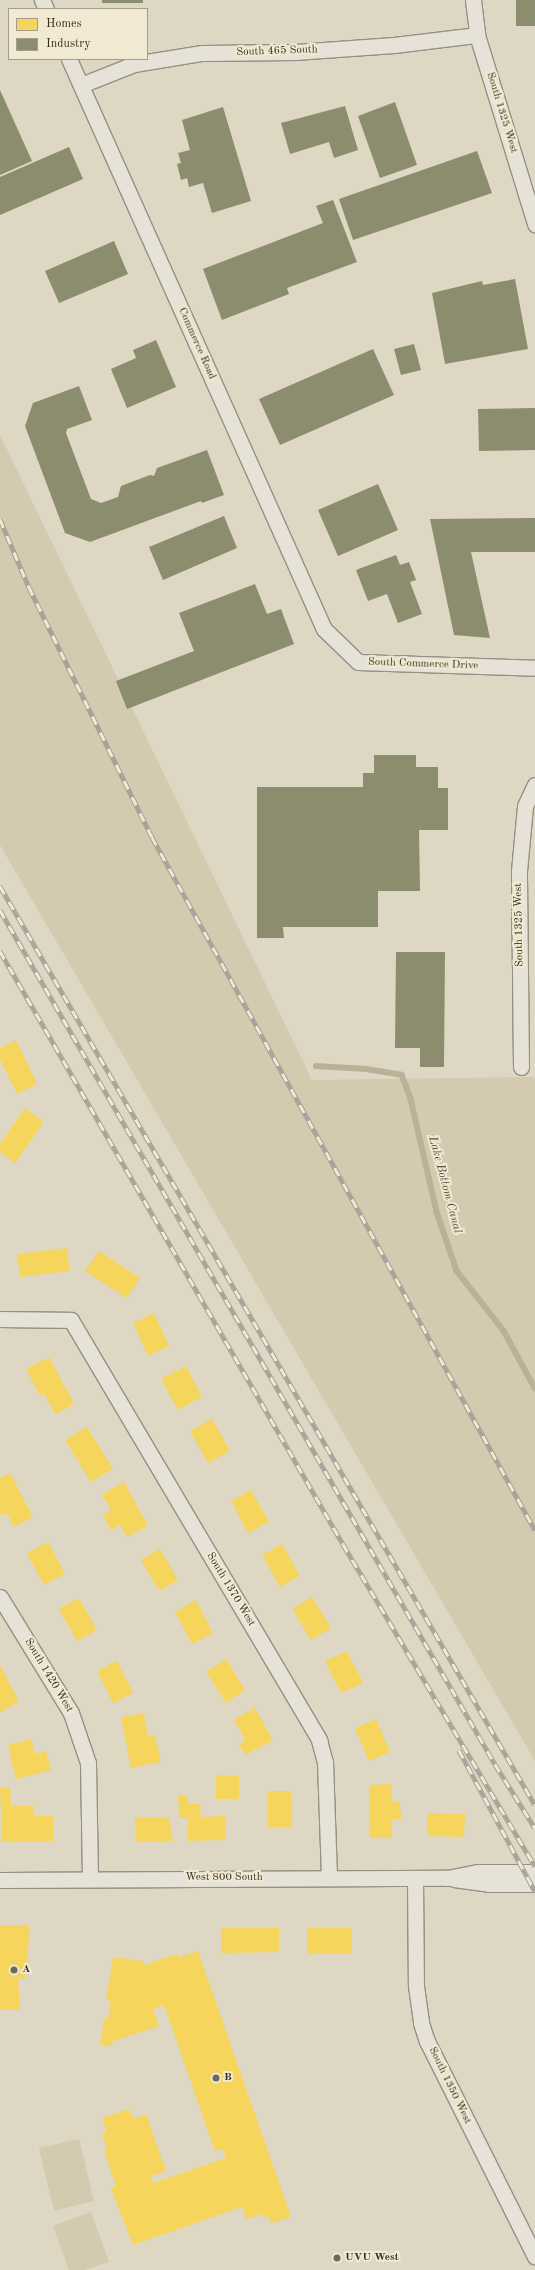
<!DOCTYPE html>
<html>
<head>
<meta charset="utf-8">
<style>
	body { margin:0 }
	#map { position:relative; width:535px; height:2270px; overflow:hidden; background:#ded7c3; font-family:"Old Standard TT",serif }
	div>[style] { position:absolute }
	.green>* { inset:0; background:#d3caaf }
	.homes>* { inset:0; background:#f6d55c }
	.industry>* { inset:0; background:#8c8c6e }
	.stream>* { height:5.5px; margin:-2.75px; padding:0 2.75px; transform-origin:2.75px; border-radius:2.75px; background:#bab198 }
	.roads { filter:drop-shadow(1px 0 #959084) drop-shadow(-1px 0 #959084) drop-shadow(0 1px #959084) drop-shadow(0 -1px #959084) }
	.minor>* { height:15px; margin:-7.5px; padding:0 7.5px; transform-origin:7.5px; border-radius:7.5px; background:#e6e2d7 }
	.rail>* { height:4.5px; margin-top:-2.25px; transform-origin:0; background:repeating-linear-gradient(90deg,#f1e9d1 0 9px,#a7a39a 0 18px); box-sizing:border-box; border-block:1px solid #a7a39a }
	.dots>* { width:11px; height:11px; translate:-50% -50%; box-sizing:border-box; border:2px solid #f1e9d1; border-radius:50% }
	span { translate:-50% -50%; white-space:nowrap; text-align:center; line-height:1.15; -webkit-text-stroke:4px #f1e9d1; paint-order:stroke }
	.street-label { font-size:11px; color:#342c22 }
	.poi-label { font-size:11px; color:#342c22; font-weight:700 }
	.left { translate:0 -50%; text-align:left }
	.water-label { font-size:12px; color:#584f40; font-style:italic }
	.legend { position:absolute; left:8px; top:8px; width:140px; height:52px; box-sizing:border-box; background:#f1e9d1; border:1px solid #a59d8b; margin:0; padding:5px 7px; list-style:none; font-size:12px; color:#342c22 }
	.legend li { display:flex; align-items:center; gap:8px; height:20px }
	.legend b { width:20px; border:1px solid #a59d8b }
</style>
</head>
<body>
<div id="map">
	<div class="green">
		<div style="clip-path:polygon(0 435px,312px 1080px,535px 1077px,535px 1761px,0 845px)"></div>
		<div style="clip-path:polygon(79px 2139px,94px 2201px,54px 2211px,39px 2148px)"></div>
		<div style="clip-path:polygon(91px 2212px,109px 2262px,85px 2270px,69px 2270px,53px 2226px)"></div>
	</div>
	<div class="homes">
		<div style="clip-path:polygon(16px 1040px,37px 1084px,17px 1094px,0 1059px,0 1048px)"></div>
		<div style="clip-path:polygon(25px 1108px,44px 1122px,15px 1163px,0 1152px,0 1144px)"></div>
		<div style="clip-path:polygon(67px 1248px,70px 1271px,20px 1277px,17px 1254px)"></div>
		<div style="clip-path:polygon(99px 1251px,140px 1278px,127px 1298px,85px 1271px)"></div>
		<div style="clip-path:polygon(154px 1313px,169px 1346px,148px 1356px,133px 1323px)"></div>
		<div style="clip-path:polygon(49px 1357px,74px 1404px,55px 1414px,44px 1393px,40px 1396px,26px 1369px)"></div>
		<div style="clip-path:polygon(186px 1366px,202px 1397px,178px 1410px,161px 1379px)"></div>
		<div style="clip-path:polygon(212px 1419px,230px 1451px,208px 1463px,190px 1431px)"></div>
		<div style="clip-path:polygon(87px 1427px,113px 1469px,91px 1482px,65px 1440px)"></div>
		<div style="clip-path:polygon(10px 1473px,33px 1517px,14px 1527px,7px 1513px,1px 1516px,0 1513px,0 1478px)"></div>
		<div style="clip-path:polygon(124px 1482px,148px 1526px,127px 1537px,120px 1525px,111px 1530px,103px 1515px,111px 1511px,102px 1494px)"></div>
		<div style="clip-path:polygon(251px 1490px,269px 1522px,248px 1533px,231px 1501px)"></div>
		<div style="clip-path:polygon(48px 1542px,65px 1574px,44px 1585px,27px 1553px)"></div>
		<div style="clip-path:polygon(282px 1544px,300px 1576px,280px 1587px,262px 1555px)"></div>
		<div style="clip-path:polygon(160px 1549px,178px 1580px,159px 1591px,141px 1560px)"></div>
		<div style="clip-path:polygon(312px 1597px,331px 1628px,311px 1640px,292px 1609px)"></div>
		<div style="clip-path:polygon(79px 1598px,97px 1630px,77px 1641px,59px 1609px)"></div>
		<div style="clip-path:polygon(196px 1600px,213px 1633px,192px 1644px,175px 1612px)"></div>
		<div style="clip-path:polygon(347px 1651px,363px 1683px,341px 1693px,325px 1661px)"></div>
		<div style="clip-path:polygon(226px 1659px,245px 1690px,226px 1703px,206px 1672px)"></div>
		<div style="clip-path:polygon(117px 1661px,133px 1693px,113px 1703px,97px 1671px)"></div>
		<div style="clip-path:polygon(0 1665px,19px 1702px,0 1712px)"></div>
		<div style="clip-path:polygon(255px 1708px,273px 1740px,245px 1755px,239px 1744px,245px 1740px,234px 1719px)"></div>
		<div style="clip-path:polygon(144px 1713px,148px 1736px,155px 1735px,161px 1762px,131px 1768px,121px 1717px)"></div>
		<div style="clip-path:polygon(376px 1719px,390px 1752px,369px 1761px,355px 1728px)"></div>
		<div style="clip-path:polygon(31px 1739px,35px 1754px,46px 1751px,51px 1770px,16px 1779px,8px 1745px)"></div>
		<div style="clip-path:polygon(216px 1775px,239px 1776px,239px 1799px,216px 1799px)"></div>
		<div style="clip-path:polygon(392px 1784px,392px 1802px,400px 1802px,401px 1819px,392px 1819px,392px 1838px,369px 1838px,369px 1785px)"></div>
		<div style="clip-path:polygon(10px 1787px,11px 1806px,33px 1806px,34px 1816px,53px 1816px,53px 1841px,2px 1842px,0 1788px)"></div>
		<div style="clip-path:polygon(268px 1791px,291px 1791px,292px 1827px,268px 1827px)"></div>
		<div style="clip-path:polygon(178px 1795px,188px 1795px,188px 1804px,200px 1804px,201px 1817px,225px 1816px,225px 1840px,188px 1841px,188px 1818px,179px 1818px)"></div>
		<div style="clip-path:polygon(427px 1813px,465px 1814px,464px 1837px,427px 1836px)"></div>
		<div style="clip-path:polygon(169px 1817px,173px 1841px,136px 1842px,135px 1818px)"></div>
		<div style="clip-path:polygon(0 1925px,30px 1925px,26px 1978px,18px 1979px,20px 2010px,0 2010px)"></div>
		<div style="clip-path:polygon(221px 1928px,279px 1928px,279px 1952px,221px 1953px)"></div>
		<div style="clip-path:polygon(307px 1928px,352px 1928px,352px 1953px,307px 1954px)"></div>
		<div style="clip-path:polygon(198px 1951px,291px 2217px,271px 2223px,268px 2216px,264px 2218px,262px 2214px,246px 2219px,242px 2207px,133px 2245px,111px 2188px,116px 2186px,104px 2150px,107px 2149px,102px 2133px,107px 2132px,102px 2118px,129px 2109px,133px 2119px,146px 2114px,166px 2171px,151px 2176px,153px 2183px,226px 2158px,223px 2149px,215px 2151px,164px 2005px,153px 2009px,159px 2026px,113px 2041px,112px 2046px,100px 2045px,104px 2018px,108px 2019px,111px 2001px,106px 2000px,113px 1957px,143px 1961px,144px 1965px,177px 1954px,178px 1958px)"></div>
	</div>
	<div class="industry">
		<div style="clip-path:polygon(102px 0,143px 0,143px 3px,102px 3px)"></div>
		<div style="clip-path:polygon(516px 0,535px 0,535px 26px,516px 26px)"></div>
		<div style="clip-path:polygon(0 90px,32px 161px,0 175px)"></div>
		<div style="clip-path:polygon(395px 102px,417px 165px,380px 178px,358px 116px)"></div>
		<div style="clip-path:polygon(345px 106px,358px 150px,334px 158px,329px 142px,290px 154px,281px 123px)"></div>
		<div style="clip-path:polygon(223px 107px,251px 201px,212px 213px,203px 183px,189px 187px,187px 178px,181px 180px,177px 164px,181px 163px,178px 153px,190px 150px,182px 120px)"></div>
		<div style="clip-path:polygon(69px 147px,83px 179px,0 215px,0 177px)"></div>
		<div style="clip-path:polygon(477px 151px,492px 193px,353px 240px,339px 199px)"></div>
		<div style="clip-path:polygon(333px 200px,357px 262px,287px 288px,289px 294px,222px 320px,203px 269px,323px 223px,316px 206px)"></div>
		<div style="clip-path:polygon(114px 241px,128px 274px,59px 303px,45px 271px)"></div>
		<div style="clip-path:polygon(515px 279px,528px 349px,445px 364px,432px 293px,482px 281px,483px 285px)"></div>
		<div style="clip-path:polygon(156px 340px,176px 387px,127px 408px,111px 369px,136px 358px,133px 350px)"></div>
		<div style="clip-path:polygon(414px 344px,421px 370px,401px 375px,394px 349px)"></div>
		<div style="clip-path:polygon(373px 349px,394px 395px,280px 445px,259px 399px)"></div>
		<div style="clip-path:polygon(79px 386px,92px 420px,67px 429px,66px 433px,91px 499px,101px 503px,118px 497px,121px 486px,150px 475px,154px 476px,157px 468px,207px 450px,224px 495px,202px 503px,201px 501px,90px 542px,65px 533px,25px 426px,33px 403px)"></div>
		<div style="clip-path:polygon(535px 408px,535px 450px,479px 451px,478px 409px)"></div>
		<div style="clip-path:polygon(378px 484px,398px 530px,338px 556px,318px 510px)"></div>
		<div style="clip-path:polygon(224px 516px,237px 548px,163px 580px,149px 547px)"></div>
		<div style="clip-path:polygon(535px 518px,535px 552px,471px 552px,490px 638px,454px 635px,430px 519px)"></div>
		<div style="clip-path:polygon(396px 555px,400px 565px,409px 562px,416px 580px,410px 582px,422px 614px,398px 623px,387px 594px,368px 601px,356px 570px)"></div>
		<div style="clip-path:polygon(255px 584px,267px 614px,281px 609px,294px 644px,127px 709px,116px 681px,194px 651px,179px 613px)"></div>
		<div style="clip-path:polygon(374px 755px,416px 755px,416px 767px,438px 767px,438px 788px,448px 788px,448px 830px,419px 830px,420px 891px,378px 891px,378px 927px,283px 927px,284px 938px,257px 938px,257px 787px,363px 787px,363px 773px,374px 773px)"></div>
		<div style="clip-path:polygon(396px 952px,445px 952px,444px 1067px,420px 1067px,420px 1048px,395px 1048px)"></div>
	</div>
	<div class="stream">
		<div style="left:316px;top:1066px;width:50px;rotate:3.4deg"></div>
		<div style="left:366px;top:1069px;width:36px;rotate:9deg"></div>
		<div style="left:402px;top:1075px;width:26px;rotate:69deg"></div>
		<div style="left:411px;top:1099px;width:116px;rotate:77deg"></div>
		<div style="left:437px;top:1212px;width:62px;rotate:71.3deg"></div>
		<div style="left:457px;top:1271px;width:76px;rotate:51.9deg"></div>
		<div style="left:504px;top:1331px;width:65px;rotate:61.5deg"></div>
	</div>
	<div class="roads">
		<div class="minor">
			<div style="left:42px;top:0;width:10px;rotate:66deg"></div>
			<div style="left:473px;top:0;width:35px;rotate:83deg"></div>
			<div style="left:477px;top:35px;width:198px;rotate:72.9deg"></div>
			<div style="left:69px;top:59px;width:624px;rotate:65.9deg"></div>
			<div style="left:324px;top:629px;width:47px;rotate:44.1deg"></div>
			<div style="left:358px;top:662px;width:177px;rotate:1.9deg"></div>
			<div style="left:81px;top:85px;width:57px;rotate:-21.6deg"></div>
			<div style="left:134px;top:64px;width:69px;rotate:-9.2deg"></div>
			<div style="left:202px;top:53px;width:93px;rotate:-0.6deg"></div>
			<div style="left:295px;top:52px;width:99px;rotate:-4deg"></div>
			<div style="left:394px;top:45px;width:84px;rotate:-6.9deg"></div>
			<div style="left:521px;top:1067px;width:196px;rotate:-90.6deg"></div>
			<div style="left:519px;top:871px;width:65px;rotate:-84.7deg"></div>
			<div style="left:525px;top:806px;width:23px;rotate:-65deg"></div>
			<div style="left:0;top:1319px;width:71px;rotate:0.8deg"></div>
			<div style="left:71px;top:1320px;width:488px;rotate:59.4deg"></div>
			<div style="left:319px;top:1740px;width:23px;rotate:75deg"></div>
			<div style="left:325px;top:1762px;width:116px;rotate:88deg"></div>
			<div style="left:0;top:1597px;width:136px;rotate:58.5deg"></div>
			<div style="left:71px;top:1713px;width:53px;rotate:71.2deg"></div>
			<div style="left:88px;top:1763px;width:116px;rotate:89deg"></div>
			<div style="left:415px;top:1878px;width:108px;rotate:89.5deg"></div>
			<div style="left:416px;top:1986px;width:37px;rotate:82deg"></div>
			<div style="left:421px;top:2023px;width:19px;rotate:72deg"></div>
			<div style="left:427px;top:2041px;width:241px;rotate:63.4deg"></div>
			<div style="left:454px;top:1879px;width:35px;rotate:8deg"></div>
			<div style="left:489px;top:1884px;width:46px"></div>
			<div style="left:0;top:1880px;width:447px;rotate:-0.3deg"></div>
			<div style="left:447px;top:1878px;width:32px;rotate:-11deg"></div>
			<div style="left:478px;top:1872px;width:57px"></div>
		</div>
	</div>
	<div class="rail">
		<div style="left:0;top:519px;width:74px;rotate:66.9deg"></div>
		<div style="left:29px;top:587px;width:279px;rotate:63.8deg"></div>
		<div style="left:152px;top:837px;width:792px;rotate:61.07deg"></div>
		<div style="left:0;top:886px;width:1063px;rotate:59.79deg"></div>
		<div style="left:0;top:910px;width:987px;rotate:59.9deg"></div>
		<div style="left:495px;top:1764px;width:75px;rotate:58deg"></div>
		<div style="left:0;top:951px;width:685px;rotate:59.95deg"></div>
		<div style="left:343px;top:1544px;width:375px;rotate:59.2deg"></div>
		<div style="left:459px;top:1750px;width:160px;rotate:61.7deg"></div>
	</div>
	<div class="dots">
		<div style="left:14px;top:1970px;background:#70685a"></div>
		<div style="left:216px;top:2078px;background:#70685a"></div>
		<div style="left:337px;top:2258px;background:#70685a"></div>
	</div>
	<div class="street-label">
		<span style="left:277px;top:52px;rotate:-2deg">South 465 South</span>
		<span style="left:501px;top:113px;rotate:73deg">South 1325 West</span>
		<span style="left:196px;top:344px;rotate:66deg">Commerce Road</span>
		<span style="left:423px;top:665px;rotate:2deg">South Commerce Drive</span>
		<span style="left:520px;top:925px;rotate:-91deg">South 1325 West</span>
		<span style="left:230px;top:1590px;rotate:59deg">South 1370 West</span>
		<span style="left:48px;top:1676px;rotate:59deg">South 1420 West</span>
		<span style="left:224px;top:1878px">West 800 South</span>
		<span style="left:449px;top:2086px;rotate:64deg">South 1350 West</span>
	</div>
	<div class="poi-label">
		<span class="left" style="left:22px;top:1970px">A</span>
		<span class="left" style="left:224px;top:2078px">B</span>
		<span class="left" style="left:345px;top:2258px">UVU West</span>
	</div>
	<div class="water-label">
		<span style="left:444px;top:1185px;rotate:75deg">Lake Bottom Canal</span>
	</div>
	<ul class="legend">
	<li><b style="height:11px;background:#f6d55c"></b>Homes</li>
	<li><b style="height:11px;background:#8c8c6e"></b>Industry</li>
	</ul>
</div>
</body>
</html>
